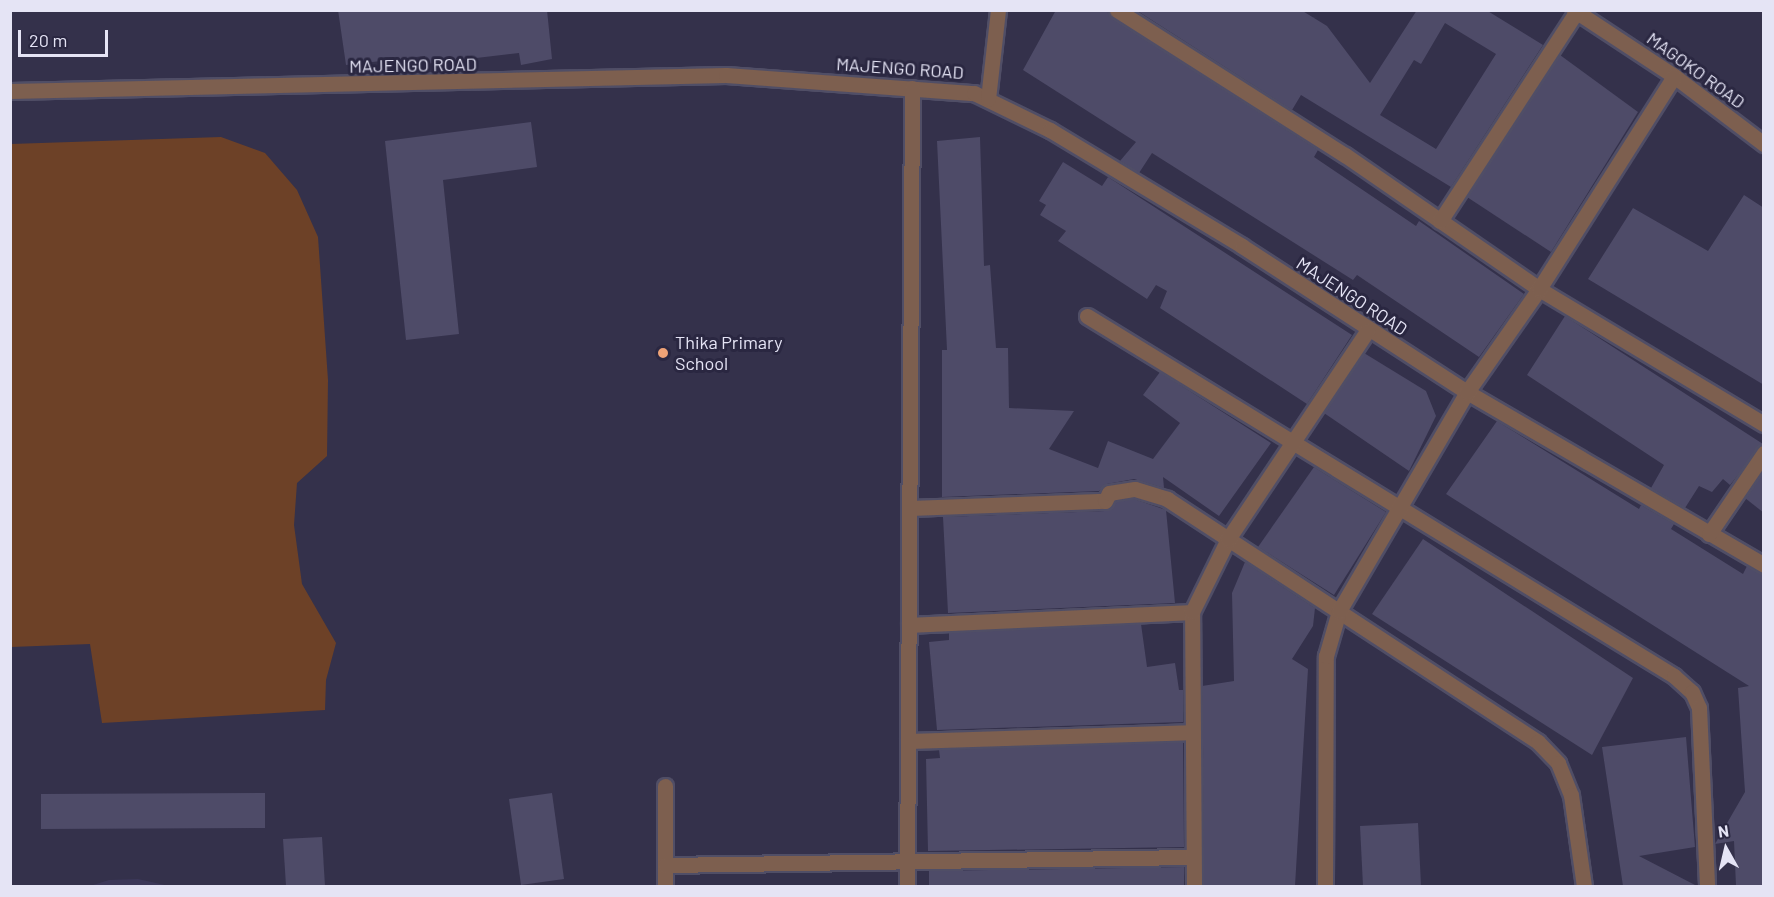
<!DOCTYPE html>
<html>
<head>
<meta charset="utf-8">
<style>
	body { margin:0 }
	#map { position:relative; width:1774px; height:897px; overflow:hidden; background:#34314b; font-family:Barlow,sans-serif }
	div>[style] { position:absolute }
	.built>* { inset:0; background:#3c3859 }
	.green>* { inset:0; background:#6d4127 }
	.building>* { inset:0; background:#4e4b68 }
	.roads { filter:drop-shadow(2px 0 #504e66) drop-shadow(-2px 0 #504e66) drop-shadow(0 2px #504e66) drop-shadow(0 -2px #504e66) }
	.minor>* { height:15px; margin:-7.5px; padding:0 7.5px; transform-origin:7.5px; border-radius:7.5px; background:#7d5f4f }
	.dots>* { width:16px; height:16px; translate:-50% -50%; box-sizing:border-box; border:3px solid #2a2741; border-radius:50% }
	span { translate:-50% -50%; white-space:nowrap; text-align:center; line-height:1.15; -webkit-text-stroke:6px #2a2741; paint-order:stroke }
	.street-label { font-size:18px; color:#e5e4f5 }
	.poi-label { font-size:18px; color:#e5e4f5 }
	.left { translate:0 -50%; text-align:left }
	.frame { position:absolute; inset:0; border:12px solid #e5e4f5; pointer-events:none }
	.north { position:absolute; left:1696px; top:819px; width:60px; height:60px; -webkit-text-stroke:4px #2a2741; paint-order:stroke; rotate:352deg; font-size:16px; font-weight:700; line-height:24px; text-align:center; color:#e5e4f5 }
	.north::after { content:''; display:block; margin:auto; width:21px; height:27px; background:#e5e4f5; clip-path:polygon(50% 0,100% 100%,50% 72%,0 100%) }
	.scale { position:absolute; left:18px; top:30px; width:90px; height:27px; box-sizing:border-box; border:3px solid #e5e4f5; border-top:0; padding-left:8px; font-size:18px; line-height:21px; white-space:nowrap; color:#e5e4f5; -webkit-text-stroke:4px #2a2741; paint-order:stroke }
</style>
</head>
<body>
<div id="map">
	<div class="built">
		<div style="clip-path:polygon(138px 879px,169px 886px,90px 886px,109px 880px)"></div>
	</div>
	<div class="green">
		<div style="clip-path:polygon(221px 137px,265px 153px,297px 190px,318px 237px,328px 380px,327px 456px,297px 483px,294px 525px,302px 584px,336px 643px,326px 680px,325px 710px,102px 723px,90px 644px,11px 647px,11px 144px)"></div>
	</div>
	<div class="building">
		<div style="clip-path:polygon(338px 10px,547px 10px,552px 59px,521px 65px,519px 53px,426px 64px,425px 56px,346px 65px)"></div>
		<div style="clip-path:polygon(1056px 10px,1107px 10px,1112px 18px,1318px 150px,1314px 157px,1416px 226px,1419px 221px,1524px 294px,1479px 357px,1357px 275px,1353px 280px,1152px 153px,1139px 173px,1120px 161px,1136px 142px,1023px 70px)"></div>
		<div style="clip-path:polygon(evenodd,1136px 10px,1301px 10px,1327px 26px,1370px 83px,1417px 10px,1486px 10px,1543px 45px,1451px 187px,1301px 95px,1292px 110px,1136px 10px,1445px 23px,1496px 54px,1436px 149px,1380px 115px,1414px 60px,1421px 64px,1445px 23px)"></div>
		<div style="clip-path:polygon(1560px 55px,1638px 112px,1551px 252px,1467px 197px)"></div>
		<div style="clip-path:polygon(531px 122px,537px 167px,443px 180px,459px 334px,406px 340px,385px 141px)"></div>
		<div style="clip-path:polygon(980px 137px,984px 266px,990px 265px,996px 348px,1008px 348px,1009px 408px,1074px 411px,1049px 449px,1098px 468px,1108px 441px,1153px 459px,1180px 423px,1143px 395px,1160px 372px,1271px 443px,1219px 516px,1163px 477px,1164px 488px,1134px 479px,1107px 484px,1099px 491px,942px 497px,942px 350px,947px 350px,937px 141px)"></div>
		<div style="clip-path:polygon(1063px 162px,1102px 186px,1108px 177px,1352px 335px,1307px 404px,1160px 308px,1167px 291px,1156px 285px,1147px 299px,1058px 241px,1066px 231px,1040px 215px,1046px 205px,1039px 201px)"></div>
		<div style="clip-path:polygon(1744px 195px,1764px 208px,1764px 385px,1588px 279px,1633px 208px,1708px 251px)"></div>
		<div style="clip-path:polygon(1565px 316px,1763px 444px,1730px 485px,1723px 479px,1712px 492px,1699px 486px,1685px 508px,1651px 488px,1664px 465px,1527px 375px)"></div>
		<div style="clip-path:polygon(1364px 353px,1426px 391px,1436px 416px,1409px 471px,1324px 413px)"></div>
		<div style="clip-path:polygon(1497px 421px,1639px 509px,1641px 505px,1674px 524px,1671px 529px,1743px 574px,1747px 566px,1764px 575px,1764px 886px,1736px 886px,1734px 841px,1715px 844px,1745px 792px,1738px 688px,1749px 686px,1446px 494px)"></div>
		<div style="clip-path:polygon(1314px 467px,1386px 512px,1334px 595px,1258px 547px)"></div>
		<div style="clip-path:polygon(1764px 471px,1764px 513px,1745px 498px)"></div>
		<div style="clip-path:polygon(1134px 499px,1166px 510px,1175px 603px,948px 613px,943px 517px,1105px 511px,1115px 502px)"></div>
		<div style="clip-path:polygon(1423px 539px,1633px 678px,1592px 755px,1372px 614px)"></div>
		<div style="clip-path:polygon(1245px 562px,1315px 608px,1313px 626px,1292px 659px,1308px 669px,1295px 886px,1204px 886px,1202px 686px,1234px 681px,1232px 593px)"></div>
		<div style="clip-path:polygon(1141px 624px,1147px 667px,1175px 663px,1179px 690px,1183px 690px,1183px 722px,937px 730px,929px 642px,949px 640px,949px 633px)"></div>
		<div style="clip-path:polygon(1686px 737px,1695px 847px,1639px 856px,1697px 886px,1623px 886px,1602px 747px)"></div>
		<div style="clip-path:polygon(1183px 742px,1184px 847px,928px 851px,926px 759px,940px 758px,939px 750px)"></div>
		<div style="clip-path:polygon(265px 793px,265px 828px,41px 829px,41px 794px)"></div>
		<div style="clip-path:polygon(552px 793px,564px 879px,521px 885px,509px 799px)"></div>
		<div style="clip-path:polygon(1418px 823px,1421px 886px,1363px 886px,1360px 826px)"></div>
		<div style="clip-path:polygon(322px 837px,325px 886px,286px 886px,283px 839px)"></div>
		<div style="clip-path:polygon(1184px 867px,1184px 886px,929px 886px,929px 871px)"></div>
	</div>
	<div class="roads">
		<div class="minor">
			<div style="left:1117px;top:10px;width:270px;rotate:32.5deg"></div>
			<div style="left:1345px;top:155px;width:236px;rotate:34.6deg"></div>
			<div style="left:1539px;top:289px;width:262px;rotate:31deg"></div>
			<div style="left:1574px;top:10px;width:120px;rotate:33.4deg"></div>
			<div style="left:1674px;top:76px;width:113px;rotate:37.1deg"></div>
			<div style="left:10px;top:91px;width:716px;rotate:-1.28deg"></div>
			<div style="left:726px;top:75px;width:249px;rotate:4.2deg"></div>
			<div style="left:974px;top:93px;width:85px;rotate:26deg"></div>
			<div style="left:1050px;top:130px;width:224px;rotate:31.1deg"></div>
			<div style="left:1242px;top:246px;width:268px;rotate:33deg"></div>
			<div style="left:1467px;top:392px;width:344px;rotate:30.2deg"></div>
			<div style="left:988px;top:99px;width:90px;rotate:-83.6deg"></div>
			<div style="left:1440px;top:221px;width:249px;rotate:-56.9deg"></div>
			<div style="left:1087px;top:316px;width:689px;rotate:31.52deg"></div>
			<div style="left:1674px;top:676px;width:24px;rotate:42deg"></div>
			<div style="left:1692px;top:692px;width:17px;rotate:66deg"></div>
			<div style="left:1699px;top:708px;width:178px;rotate:87.4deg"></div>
			<div style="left:910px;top:508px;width:195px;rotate:-2.1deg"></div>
			<div style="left:1105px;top:501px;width:9px;rotate:-63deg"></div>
			<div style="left:1109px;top:493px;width:26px;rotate:-9deg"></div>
			<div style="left:1135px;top:489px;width:34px;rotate:17deg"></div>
			<div style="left:1167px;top:499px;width:443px;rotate:33.2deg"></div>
			<div style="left:1538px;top:742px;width:29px;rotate:46deg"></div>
			<div style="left:1558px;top:763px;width:35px;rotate:68deg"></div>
			<div style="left:1571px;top:795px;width:92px;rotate:81.9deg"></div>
			<div style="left:1709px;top:534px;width:98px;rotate:-55.8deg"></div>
			<div style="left:909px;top:625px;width:283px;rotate:-2.6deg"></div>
			<div style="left:908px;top:741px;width:282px;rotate:-1.8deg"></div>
			<div style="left:665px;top:786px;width:100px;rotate:90deg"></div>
			<div style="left:665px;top:865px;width:528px;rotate:-0.87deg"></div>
			<div style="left:907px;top:886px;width:798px;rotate:-89.64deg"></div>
			<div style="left:1194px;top:886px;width:274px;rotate:-90.4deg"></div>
			<div style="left:1192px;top:612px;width:81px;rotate:-63.7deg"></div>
			<div style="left:1228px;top:539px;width:250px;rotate:-56.2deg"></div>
			<div style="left:1325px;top:886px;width:230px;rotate:-89.8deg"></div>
			<div style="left:1326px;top:656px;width:47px;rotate:-73.9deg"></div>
			<div style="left:1339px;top:611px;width:254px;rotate:-59.7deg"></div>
			<div style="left:1467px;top:392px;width:126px;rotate:-55deg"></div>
			<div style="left:1539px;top:289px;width:252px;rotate:-57.6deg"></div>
		</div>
	</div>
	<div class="dots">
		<div style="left:663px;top:353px;background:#efa377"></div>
	</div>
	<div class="street-label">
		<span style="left:413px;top:65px;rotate:-1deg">MAJENGO ROAD</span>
		<span style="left:900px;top:68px;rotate:4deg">MAJENGO ROAD</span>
		<span style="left:1696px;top:70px;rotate:36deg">MAGOKO ROAD</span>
		<span style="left:1352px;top:296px;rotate:33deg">MAJENGO ROAD</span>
	</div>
	<div class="poi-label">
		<span class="left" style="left:675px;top:353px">Thika Primary<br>School</span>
	</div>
	<div class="frame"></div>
	<div class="north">N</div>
	<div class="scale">20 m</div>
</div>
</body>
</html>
